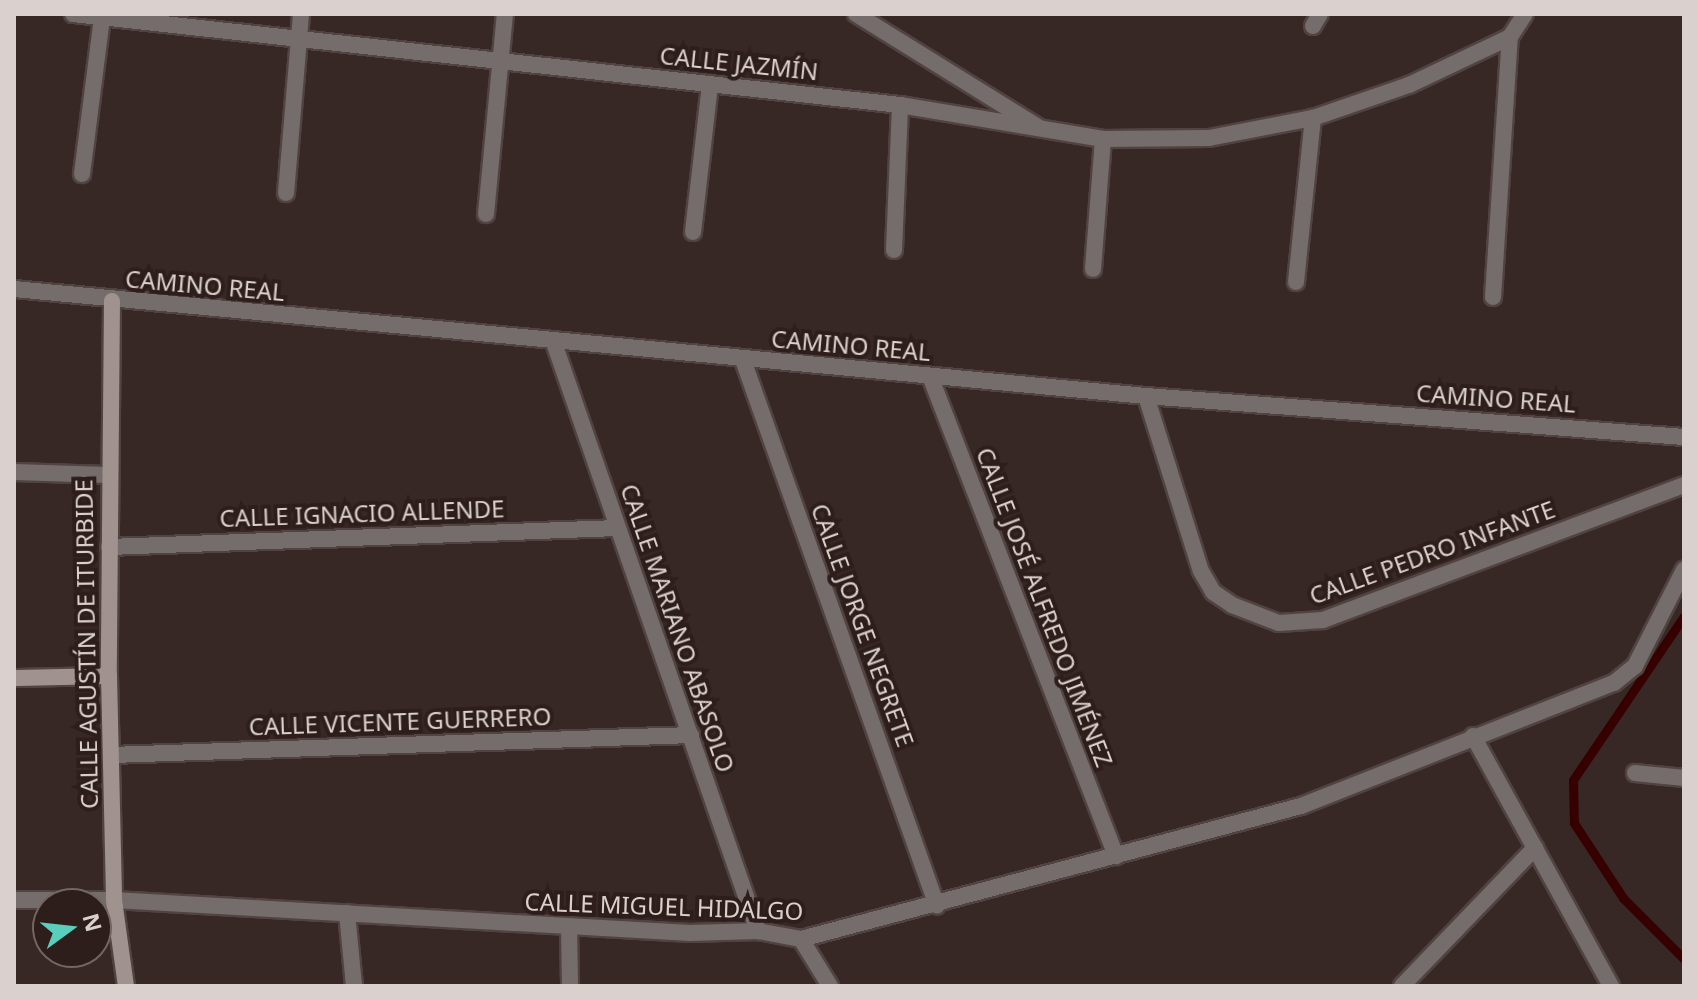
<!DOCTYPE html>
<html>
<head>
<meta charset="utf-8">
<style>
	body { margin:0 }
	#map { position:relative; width:1698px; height:1000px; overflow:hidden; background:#372825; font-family:"Noto Sans",sans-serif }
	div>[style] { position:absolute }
	.stream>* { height:9px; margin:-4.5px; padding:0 4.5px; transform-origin:4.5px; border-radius:4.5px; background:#360000 }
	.roads { filter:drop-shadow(2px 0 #514340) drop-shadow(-2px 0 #514340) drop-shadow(0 2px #514340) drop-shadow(0 -2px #514340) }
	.street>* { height:16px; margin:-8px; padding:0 8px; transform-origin:8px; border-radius:8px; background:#756d6b }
	.secondary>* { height:16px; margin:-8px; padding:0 8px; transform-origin:8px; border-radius:8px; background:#9f928f }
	span { translate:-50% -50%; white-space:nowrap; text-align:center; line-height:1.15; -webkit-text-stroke:8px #2d1e1b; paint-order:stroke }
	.street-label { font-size:24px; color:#dad0cd }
	.frame { position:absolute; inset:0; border:16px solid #dad0cd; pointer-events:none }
	.north { position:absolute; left:32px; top:888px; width:80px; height:80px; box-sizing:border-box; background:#2d1e1b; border:2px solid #726562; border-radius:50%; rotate:75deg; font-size:22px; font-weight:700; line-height:32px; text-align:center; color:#dad0cd }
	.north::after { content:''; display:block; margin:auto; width:28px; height:36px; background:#5acebc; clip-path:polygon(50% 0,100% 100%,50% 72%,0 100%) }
</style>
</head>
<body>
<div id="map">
	<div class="stream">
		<div style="left:1684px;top:616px;width:198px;rotate:124.1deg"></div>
		<div style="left:1573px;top:780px;width:43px;rotate:88.7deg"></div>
		<div style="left:1574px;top:823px;width:90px;rotate:56.8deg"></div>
		<div style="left:1623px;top:898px;width:86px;rotate:45deg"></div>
	</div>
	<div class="roads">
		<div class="street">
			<div style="left:73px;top:14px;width:832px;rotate:6.28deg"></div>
			<div style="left:900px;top:105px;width:206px;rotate:9.5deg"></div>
			<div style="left:1103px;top:139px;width:106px;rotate:-0.5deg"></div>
			<div style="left:1209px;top:138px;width:106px;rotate:-10.9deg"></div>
			<div style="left:1313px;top:118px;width:102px;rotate:-19deg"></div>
			<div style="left:1409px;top:85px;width:112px;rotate:-25.4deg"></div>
			<div style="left:856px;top:14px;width:214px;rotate:31.8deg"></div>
			<div style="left:1313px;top:26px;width:14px;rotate:-60deg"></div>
			<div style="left:82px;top:174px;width:158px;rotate:-82.7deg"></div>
			<div style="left:286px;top:193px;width:180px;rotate:-85.2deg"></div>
			<div style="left:486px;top:214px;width:201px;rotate:-84.6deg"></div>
			<div style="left:693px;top:232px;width:149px;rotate:-83.4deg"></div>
			<div style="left:894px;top:250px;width:145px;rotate:-87.6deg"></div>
			<div style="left:1093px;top:269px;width:130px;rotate:-85.6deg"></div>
			<div style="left:1296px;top:282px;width:165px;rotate:-84.1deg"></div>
			<div style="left:14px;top:289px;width:1137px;rotate:5.4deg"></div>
			<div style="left:1146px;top:396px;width:540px;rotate:4.36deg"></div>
			<div style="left:1493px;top:297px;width:261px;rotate:-86.3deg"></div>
			<div style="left:1510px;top:37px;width:27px;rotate:-57deg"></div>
			<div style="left:553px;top:340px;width:626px;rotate:70.87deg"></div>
			<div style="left:743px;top:360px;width:579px;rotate:70.44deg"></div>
			<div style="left:930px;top:376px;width:515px;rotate:68.82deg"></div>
			<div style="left:1146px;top:396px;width:183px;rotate:72.6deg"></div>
			<div style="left:1201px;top:571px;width:24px;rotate:60deg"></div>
			<div style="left:1213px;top:592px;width:23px;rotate:34deg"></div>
			<div style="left:1232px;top:605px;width:50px;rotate:21deg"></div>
			<div style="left:1279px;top:623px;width:44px;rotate:-3.9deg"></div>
			<div style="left:1323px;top:620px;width:385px;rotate:-20.5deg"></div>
			<div style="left:14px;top:472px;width:93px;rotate:1.8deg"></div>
			<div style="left:109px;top:547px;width:508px;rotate:-2.14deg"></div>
			<div style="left:1473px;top:736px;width:286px;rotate:61.1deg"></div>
			<div style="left:111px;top:755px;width:580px;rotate:-1.97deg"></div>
			<div style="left:1635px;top:773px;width:49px;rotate:5.8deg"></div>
			<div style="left:14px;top:900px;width:100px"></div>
			<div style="left:114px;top:900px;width:577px;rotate:3.28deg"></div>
			<div style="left:690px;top:933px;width:68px;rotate:-1.7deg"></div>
			<div style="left:758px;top:931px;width:44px;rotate:10.5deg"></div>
			<div style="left:801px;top:939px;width:517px;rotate:-14.9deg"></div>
			<div style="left:1301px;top:806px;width:336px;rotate:-21.5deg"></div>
			<div style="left:1614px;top:683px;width:27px;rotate:-39deg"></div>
			<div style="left:1635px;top:666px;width:108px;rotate:-63deg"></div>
			<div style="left:347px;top:913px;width:73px;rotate:84.5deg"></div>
			<div style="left:569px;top:927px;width:59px;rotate:89deg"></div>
			<div style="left:801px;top:939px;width:55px;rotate:58.3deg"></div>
			<div style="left:1402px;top:986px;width:192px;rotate:-46.1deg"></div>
		</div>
		<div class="secondary">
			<div style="left:112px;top:301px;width:375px;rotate:90.5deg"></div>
			<div style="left:109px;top:676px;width:224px;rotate:88.7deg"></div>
			<div style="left:114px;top:900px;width:87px;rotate:82.1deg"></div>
			<div style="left:14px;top:678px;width:95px;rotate:-1.2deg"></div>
		</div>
	</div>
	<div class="street-label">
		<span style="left:739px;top:63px;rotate:6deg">CALLE JAZMÍN</span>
		<span style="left:205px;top:285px;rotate:5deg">CAMINO REAL</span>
		<span style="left:851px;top:345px;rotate:5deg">CAMINO REAL</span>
		<span style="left:1496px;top:398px;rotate:4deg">CAMINO REAL</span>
		<span style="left:362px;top:513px;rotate:-2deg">CALLE IGNACIO ALLENDE</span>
		<span style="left:1432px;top:552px;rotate:-20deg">CALLE PEDRO INFANTE</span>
		<span style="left:1045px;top:607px;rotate:69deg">CALLE JOSÉ ALFREDO JIMÉNEZ</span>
		<span style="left:863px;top:625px;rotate:70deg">CALLE JORGE NEGRETE</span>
		<span style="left:678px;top:628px;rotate:71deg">CALLE MARIANO ABASOLO</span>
		<span style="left:86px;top:644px;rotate:-91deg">CALLE AGUSTÍN DE ITURBIDE</span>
		<span style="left:400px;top:721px;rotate:-2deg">CALLE VICENTE GUERRERO</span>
		<span style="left:664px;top:906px;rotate:2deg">CALLE MIGUEL HIDALGO</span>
	</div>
	<div class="frame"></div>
	<div class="north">N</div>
</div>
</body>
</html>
